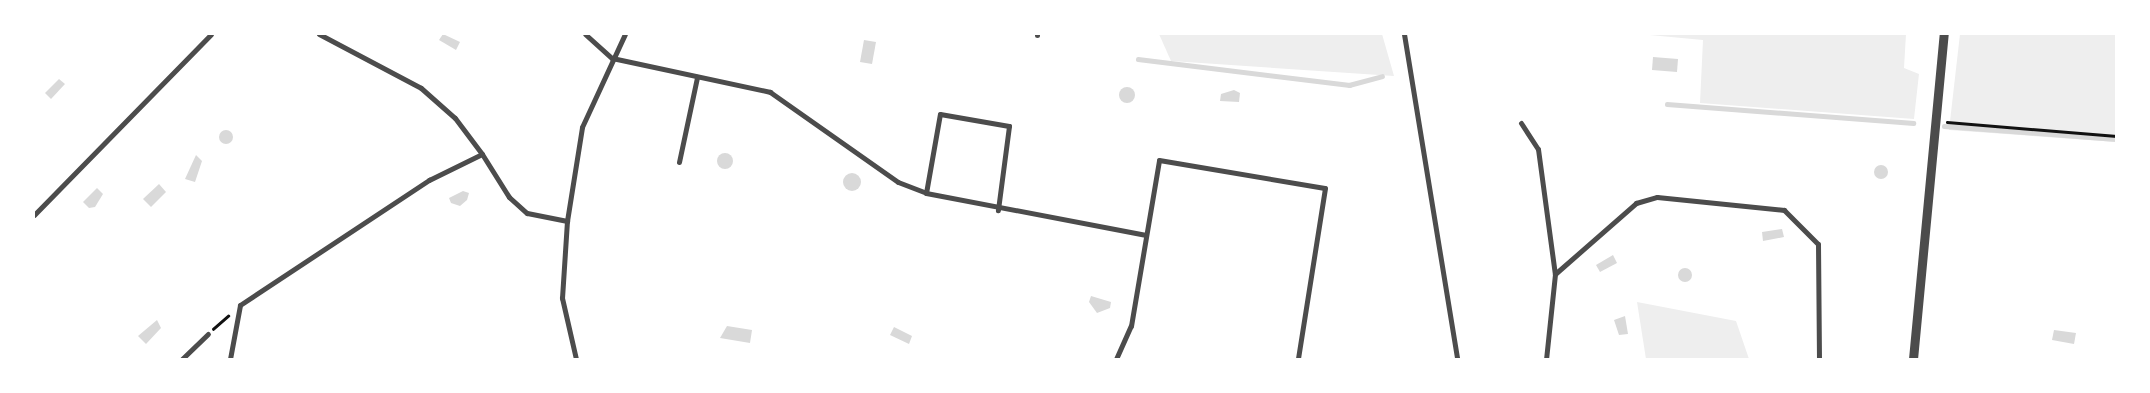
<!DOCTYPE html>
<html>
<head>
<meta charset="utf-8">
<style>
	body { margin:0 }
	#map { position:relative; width:2150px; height:393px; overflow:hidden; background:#fff; font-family:"DM Sans",sans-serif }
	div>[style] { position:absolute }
	.green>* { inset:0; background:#eee }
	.water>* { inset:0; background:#d9d9d9 }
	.round { border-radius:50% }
	.stream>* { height:4.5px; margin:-2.25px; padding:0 2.25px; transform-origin:2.25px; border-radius:2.25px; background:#d9d9d9 }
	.path>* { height:2.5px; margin:-1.25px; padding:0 1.25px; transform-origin:1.25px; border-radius:1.25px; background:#111 }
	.minor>* { height:5px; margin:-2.5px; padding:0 2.5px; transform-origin:2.5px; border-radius:2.5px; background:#4c4c4c }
	.tertiary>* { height:9px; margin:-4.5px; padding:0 4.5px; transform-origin:4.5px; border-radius:4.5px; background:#4c4c4c }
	span { translate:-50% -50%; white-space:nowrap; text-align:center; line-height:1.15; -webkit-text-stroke:4px #fff; paint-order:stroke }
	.frame { position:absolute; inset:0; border:35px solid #fff; pointer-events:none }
</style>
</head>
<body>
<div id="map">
	<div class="green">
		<div style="clip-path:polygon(1159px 34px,1382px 34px,1394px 76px,1171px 61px)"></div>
		<div style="clip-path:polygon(1639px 34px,1906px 34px,1904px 68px,1919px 74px,1914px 119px,1700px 103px,1703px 40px)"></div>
		<div style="clip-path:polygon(1960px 34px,2116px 34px,2116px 142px,1949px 130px)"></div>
		<div style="clip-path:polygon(1637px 302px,1736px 321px,1749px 359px,1646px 359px)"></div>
	</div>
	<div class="water">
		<div style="clip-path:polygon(443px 34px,460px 42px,456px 50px,439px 40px)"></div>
		<div style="clip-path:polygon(864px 40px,876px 42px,872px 64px,860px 62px)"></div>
		<div style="clip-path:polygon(1653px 57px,1678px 59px,1677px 72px,1652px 70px)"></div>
		<div style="clip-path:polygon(59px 79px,65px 84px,51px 99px,45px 93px)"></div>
		<div class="round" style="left:1119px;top:87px;width:16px;height:16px"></div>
		<div style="clip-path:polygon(1234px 90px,1240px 93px,1239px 102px,1220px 101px,1221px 94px)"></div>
		<div class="round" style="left:219px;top:130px;width:14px;height:14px"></div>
		<div class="round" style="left:717px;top:153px;width:16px;height:16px"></div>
		<div style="clip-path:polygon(196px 155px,202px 161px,195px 182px,185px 179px)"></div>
		<div class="round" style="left:1874px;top:165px;width:14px;height:14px"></div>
		<div class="round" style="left:843px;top:173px;width:18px;height:18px"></div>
		<div style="clip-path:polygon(159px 184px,166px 192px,151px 207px,143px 199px)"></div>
		<div style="clip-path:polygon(97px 188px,103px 194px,95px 207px,89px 208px,83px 202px)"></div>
		<div style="clip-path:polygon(463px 191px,469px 193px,467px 200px,460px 206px,451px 203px,449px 198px)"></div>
		<div style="clip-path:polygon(1782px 229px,1784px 237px,1763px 241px,1762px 232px)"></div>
		<div style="clip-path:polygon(1613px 255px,1617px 263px,1600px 272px,1596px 265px)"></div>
		<div class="round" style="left:1678px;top:268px;width:14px;height:14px"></div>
		<div style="clip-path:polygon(1091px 296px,1111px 302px,1110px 308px,1097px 313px,1089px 302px)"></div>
		<div style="clip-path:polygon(1625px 316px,1628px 334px,1619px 335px,1614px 320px)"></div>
		<div style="clip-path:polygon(157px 320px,161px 328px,146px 344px,138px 336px)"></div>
		<div style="clip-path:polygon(727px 326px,752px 330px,750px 343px,720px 338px)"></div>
		<div style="clip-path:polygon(894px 327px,912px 336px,909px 344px,890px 335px)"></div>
		<div style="clip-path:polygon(2054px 330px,2076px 333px,2074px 344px,2052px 340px)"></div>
	</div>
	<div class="stream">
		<div style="left:1138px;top:59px;width:213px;rotate:7deg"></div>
		<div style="left:1349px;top:85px;width:34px;rotate:-15deg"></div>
		<div style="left:1667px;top:104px;width:247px;rotate:4.4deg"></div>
		<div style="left:1944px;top:126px;width:172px;rotate:4.3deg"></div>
	</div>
	<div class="path">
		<div style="left:1947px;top:122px;width:170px;rotate:4.7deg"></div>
		<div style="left:213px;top:329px;width:20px;rotate:-41deg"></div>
	</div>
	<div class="minor">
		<div style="left:319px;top:34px;width:115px;rotate:27.9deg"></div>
		<div style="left:421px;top:88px;width:45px;rotate:41.4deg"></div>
		<div style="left:455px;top:118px;width:45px;rotate:53.1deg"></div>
		<div style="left:585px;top:34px;width:36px;rotate:42deg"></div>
		<div style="left:612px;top:58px;width:162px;rotate:12.1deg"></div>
		<div style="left:770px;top:92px;width:156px;rotate:35.1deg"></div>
		<div style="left:898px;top:182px;width:30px;rotate:21deg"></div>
		<div style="left:926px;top:193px;width:224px;rotate:10.8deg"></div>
		<div style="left:1037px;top:34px;width:1px;rotate:90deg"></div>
		<div style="left:1404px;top:34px;width:329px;rotate:80.7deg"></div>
		<div style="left:1521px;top:123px;width:31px;rotate:57deg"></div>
		<div style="left:1538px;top:149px;width:126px;rotate:82.3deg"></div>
		<div style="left:1555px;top:274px;width:85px;rotate:96deg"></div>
		<div style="left:679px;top:162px;width:87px;rotate:-78deg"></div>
		<div style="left:926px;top:193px;width:80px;rotate:-80deg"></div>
		<div style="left:940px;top:114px;width:70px;rotate:9.9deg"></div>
		<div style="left:1009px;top:126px;width:85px;rotate:97.5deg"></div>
		<div style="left:34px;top:215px;width:253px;rotate:-45.6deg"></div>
		<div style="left:1555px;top:274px;width:108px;rotate:-41.2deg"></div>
		<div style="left:1636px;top:203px;width:22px;rotate:-16deg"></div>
		<div style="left:1657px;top:197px;width:128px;rotate:5.8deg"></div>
		<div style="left:1784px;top:210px;width:48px;rotate:45deg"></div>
		<div style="left:1818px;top:244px;width:115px;rotate:89.5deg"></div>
		<div style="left:182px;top:359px;width:36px;rotate:-44deg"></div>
		<div style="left:230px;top:359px;width:55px;rotate:-79.5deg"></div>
		<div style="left:240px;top:305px;width:227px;rotate:-33.5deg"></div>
		<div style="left:429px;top:180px;width:59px;rotate:-26.1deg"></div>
		<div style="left:482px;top:154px;width:51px;rotate:57.9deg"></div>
		<div style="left:509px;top:197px;width:24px;rotate:42deg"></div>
		<div style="left:527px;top:213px;width:41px;rotate:11.3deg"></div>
		<div style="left:576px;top:359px;width:63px;rotate:-102.9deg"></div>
		<div style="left:562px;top:298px;width:77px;rotate:-86.3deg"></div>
		<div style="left:567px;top:221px;width:95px;rotate:-80.9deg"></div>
		<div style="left:582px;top:127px;width:102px;rotate:-65.2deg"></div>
		<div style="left:1116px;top:359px;width:36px;rotate:-66deg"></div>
		<div style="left:1131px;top:326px;width:168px;rotate:-80.4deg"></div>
		<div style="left:1159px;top:160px;width:168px;rotate:9.6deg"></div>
		<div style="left:1325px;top:188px;width:173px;rotate:99deg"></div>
	</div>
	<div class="tertiary">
		<div style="left:1913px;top:359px;width:326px;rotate:-84.6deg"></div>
	</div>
	<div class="frame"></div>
</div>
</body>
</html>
